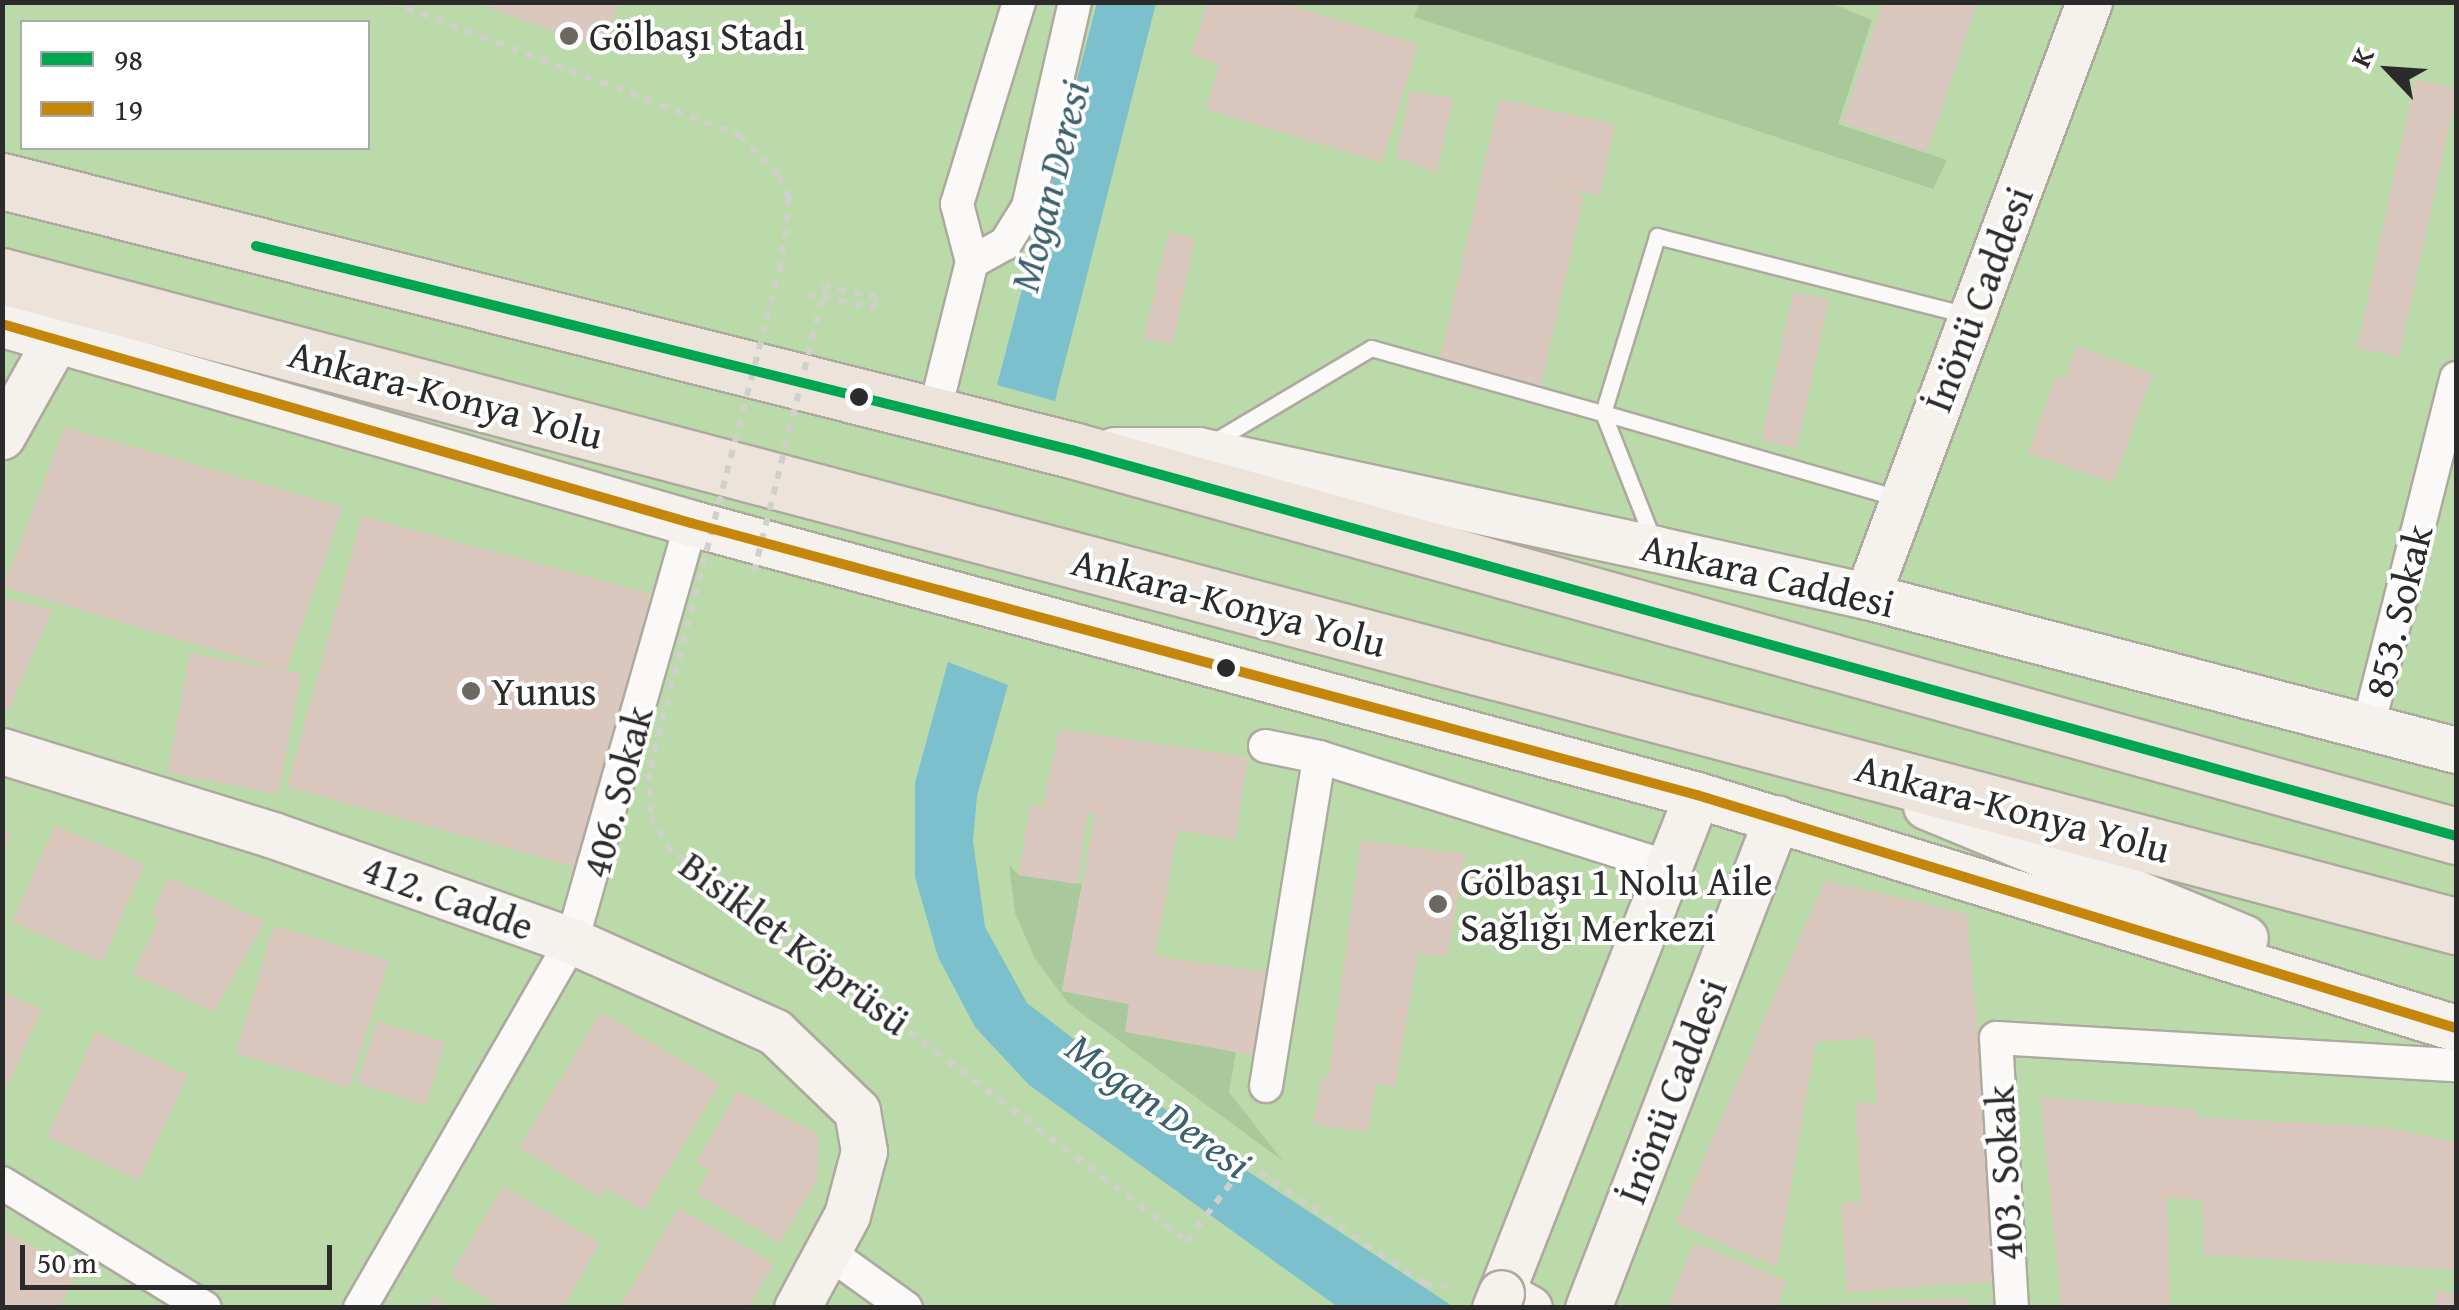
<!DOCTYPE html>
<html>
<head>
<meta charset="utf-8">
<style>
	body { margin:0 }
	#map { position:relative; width:2459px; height:1310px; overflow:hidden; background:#e1dac7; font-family:"Gentium Book Plus",serif }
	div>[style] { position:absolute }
	.green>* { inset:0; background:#badba9 }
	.forest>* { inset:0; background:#a9c99d }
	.water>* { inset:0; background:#7cbfcd }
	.building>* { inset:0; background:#dac7bd }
	.path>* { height:6px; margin-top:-3px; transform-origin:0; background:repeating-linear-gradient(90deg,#d1cfca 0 8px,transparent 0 16px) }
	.roads { filter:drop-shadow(2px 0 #aea99e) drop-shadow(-2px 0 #aea99e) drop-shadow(0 2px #aea99e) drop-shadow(0 -2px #aea99e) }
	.lane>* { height:15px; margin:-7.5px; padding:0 7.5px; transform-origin:7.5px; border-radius:7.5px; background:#faf9f7 }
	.street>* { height:32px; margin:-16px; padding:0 16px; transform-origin:16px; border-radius:16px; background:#faf9f7 }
	.secondary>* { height:45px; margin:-22.5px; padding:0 22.5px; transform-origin:22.5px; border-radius:22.5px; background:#f5f1ec }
	.highway>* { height:55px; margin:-27.5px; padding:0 27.5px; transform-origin:27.5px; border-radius:27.5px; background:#ece4db }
	.path-bridge>* { height:6px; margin-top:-3px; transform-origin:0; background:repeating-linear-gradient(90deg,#d1cfca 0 8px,transparent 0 16px) }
	.bridges { filter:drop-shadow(2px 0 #aea99e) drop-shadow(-2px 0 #aea99e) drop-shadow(0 2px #aea99e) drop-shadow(0 -2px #aea99e) }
	.secondary-bridge>* { height:45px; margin:-22.5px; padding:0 22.5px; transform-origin:22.5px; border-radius:22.5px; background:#f5f1ec }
	.bus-1>* { height:10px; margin:-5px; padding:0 5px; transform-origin:5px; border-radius:5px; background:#00a651 }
	.bus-2>* { height:10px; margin:-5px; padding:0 5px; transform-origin:5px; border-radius:5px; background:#c4870b }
	.dots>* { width:28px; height:28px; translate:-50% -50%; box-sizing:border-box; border:5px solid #fff; border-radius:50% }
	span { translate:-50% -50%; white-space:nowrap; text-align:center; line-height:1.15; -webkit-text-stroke:8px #fff; paint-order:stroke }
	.poi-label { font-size:40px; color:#2b2b2b }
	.left { translate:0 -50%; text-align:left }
	.street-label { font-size:40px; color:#2b2b2b }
	.water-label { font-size:42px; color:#3a616d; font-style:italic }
	.frame { position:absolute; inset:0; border:5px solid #2b2b2b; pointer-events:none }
	.legend { position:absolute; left:20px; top:20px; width:350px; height:130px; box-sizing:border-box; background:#fff; border:2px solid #aaa; margin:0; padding:12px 18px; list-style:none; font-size:30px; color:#2b2b2b }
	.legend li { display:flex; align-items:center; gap:20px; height:50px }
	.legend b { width:50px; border:2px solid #aaa }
	.north { position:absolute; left:2339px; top:20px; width:100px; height:100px; -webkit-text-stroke:8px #fff; paint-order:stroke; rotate:295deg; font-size:28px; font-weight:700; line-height:40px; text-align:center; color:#2b2b2b }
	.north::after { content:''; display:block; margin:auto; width:35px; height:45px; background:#2b2b2b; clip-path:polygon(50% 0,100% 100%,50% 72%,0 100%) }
	.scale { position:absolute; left:20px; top:1245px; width:312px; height:45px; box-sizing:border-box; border:5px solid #2b2b2b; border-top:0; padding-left:12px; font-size:30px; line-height:35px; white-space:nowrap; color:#2b2b2b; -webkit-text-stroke:8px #fff; paint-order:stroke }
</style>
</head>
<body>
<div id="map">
	<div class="green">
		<div style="clip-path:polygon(evenodd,3px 3px,2456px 3px,2456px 1307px,3px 1308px,3px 3px,22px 22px,368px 22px,368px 148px,22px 148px,22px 22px)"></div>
	</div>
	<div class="forest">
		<div style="clip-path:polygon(1419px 3px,1831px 3px,1872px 20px,1838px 124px,1947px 160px,1933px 189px,1414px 17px)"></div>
		<div style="clip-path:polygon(1009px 865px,1019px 875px,1082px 884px,1062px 991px,1129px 1004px,1126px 1032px,1236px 1052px,1229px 1092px,1283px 1161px,1069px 1004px,1035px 959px,1015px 913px)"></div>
	</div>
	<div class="water">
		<div style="clip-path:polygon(1097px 3px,1156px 3px,1055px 401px,997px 385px)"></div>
		<div style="clip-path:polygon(948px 662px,1008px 685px,977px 796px,973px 841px,985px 927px,1027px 1003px,1235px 1163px,1454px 1307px,1338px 1307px,1029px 1085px,975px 1027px,938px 957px,915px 877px,915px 783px)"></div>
	</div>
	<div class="building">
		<div style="clip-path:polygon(474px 2px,620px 2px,601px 49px)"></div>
		<div style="clip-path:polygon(1207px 2px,1280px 2px,1418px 44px,1382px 163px,1206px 109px,1219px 64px,1191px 55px)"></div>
		<div style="clip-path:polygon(1883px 2px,1978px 2px,1927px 152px,1842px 122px)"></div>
		<div style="clip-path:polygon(2415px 79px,2456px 88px,2456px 95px,2399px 357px,2357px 348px)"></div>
		<div style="clip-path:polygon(1410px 91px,1453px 98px,1437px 173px,1396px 158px)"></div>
		<div style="clip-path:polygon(1499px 99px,1615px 124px,1600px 196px,1552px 186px,1584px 195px,1541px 386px,1439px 364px)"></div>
		<div style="clip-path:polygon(1168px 232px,1195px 239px,1173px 344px,1144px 339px)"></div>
		<div style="clip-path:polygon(1793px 292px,1829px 299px,1797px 448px,1761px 441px)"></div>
		<div style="clip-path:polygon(2077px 346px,2153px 374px,2113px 483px,2028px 453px,2056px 376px,2065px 378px)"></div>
		<div style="clip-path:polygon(65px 427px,343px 507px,286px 671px,301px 674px,278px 794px,167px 773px,190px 653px,282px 670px,3px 587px)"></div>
		<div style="clip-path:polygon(362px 516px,655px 595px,580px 868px,287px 787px)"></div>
		<div style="clip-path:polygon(2px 597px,52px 610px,9px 710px,2px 707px)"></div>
		<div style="clip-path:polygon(1059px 729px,1248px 757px,1235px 840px,1178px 830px,1155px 956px,1267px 972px,1253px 1055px,1125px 1032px,1129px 1004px,1062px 991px,1095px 815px,1088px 813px,1077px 884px,1019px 875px,1030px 804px,1043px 806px)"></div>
		<div style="clip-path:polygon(55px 825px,145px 864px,102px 962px,12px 922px)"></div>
		<div style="clip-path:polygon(2px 830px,11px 834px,2px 853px)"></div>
		<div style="clip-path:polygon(1361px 840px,1466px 854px,1447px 957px,1418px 953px,1395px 1087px,1376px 1084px,1368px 1132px,1313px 1124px,1322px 1077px,1328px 1078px)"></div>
		<div style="clip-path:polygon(169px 877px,265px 921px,214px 1012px,133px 974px,159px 919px,151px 915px)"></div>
		<div style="clip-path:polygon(1825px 880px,1967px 914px,2000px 1281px,1847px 1292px,1841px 1203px,1861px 1202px,1855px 1103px,1877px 1102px,1873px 1038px,1816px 1042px,1777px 1267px,1676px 1223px)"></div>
		<div style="clip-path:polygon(274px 926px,389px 960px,349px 1088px,236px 1053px)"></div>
		<div style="clip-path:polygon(2px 992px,42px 1009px,2px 1098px)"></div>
		<div style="clip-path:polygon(601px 1012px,720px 1084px,644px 1211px,606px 1188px,600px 1197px,519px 1148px)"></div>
		<div style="clip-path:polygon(377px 1021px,445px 1042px,426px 1105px,357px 1083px)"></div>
		<div style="clip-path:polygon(96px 1032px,188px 1075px,139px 1180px,47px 1137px)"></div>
		<div style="clip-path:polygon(738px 1091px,819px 1135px,817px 1180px,780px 1243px,696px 1193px,709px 1170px,696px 1162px)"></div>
		<div style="clip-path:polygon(2040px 1097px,2196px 1109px,2197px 1117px,2383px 1127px,2456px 1142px,2456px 1270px,2204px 1255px,2202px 1200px,2167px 1198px,2170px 1308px,2062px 1308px)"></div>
		<div style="clip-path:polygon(503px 1186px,600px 1243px,563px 1308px,503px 1308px,450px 1276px)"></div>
		<div style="clip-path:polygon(679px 1208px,774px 1264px,748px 1308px,619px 1308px)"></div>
		<div style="clip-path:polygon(2px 1230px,78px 1270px,59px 1308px,2px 1308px)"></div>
		<div style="clip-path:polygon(1694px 1243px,1787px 1281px,1776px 1308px,1667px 1308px)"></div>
		<div style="clip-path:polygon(2436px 1290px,2456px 1294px,2456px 1308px,2435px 1308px)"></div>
		<div style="clip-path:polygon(433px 1297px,454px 1308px,427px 1308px)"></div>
		<div style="clip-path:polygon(1968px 1298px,1968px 1308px,1834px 1308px,1833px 1304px)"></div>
	</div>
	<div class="path">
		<div style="left:807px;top:294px;width:68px;rotate:11.8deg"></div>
		<div style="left:874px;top:308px;width:11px;rotate:-75deg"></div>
		<div style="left:877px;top:297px;width:53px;rotate:-168.1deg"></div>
		<div style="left:1101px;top:1176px;width:108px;rotate:37.1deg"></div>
		<div style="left:1187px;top:1241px;width:98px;rotate:-52.9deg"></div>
		<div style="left:1246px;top:1163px;width:216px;rotate:34.1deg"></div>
		<div style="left:1425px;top:1284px;width:33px;rotate:5deg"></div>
	</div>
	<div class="roads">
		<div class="lane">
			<div style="left:1213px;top:442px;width:184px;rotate:-30.7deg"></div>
			<div style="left:1371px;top:348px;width:241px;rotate:15.7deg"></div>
			<div style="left:1603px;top:413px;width:136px;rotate:68.5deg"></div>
			<div style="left:1898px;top:498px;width:307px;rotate:-163.9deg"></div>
			<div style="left:1603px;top:413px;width:185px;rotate:-73deg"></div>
			<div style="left:1657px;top:236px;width:321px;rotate:14.3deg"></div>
		</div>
		<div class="street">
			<div style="left:972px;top:262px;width:38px;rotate:-29deg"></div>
			<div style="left:1005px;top:244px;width:44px;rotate:-58.1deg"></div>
			<div style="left:1028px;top:207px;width:210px;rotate:-77.1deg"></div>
			<div style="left:934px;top:414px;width:157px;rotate:-76deg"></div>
			<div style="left:972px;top:262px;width:60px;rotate:-104.5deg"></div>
			<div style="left:957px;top:204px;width:211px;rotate:-72.9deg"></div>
			<div style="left:2368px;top:727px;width:360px;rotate:-75.8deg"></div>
			<div style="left:1265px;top:746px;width:55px;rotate:11.5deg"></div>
			<div style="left:1319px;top:757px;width:366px;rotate:17.5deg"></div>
			<div style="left:1266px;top:1086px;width:333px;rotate:-80.8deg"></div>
			<div style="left:2px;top:1183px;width:238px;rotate:31.6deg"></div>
			<div style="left:828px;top:1252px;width:96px;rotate:35.7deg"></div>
			<div style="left:360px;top:1308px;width:424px;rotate:-60deg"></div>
			<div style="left:572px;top:941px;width:435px;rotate:-74.1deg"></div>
			<div style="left:2012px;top:1308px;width:270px;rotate:-93.4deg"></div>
			<div style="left:1996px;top:1038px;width:461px;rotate:3.4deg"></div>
		</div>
		<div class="secondary">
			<div style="left:2px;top:324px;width:717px;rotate:16.11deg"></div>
			<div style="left:691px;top:523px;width:1042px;rotate:15.13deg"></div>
			<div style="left:1697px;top:795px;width:794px;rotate:17.07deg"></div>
			<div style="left:2px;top:436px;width:112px;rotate:-60.7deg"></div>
			<div style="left:1114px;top:450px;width:84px"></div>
			<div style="left:1198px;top:450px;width:469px;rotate:12.2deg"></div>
			<div style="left:1656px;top:549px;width:216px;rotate:12.6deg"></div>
			<div style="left:1867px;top:596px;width:609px;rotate:14.65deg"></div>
			<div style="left:1867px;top:596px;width:634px;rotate:-69.51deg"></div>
			<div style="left:2px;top:751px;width:284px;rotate:17.2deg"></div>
			<div style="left:273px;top:835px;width:317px;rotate:19.5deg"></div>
			<div style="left:572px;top:941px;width:222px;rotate:24.1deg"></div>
			<div style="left:775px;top:1032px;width:114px;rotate:43.9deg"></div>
			<div style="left:857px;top:1111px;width:41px;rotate:80.1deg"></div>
			<div style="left:864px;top:1151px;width:66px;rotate:104.9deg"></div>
			<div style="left:847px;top:1215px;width:106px;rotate:118.3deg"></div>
			<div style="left:1926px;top:806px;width:345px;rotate:22.5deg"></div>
			<div style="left:1529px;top:1308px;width:32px;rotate:-152deg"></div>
			<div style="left:1501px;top:1293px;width:535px;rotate:-68.52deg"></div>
			<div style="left:1588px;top:1308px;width:525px;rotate:-68.91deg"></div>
		</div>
		<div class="highway">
			<div style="left:2px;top:181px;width:1103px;rotate:14.11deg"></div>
			<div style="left:1072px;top:450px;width:1437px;rotate:15.58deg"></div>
			<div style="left:2px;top:276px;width:2539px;rotate:14.84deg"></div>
		</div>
	</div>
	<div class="path-bridge">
		<div style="left:391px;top:2px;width:373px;rotate:20.9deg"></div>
		<div style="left:739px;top:135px;width:58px;rotate:45deg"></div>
		<div style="left:780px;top:176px;width:24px;rotate:68deg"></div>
		<div style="left:789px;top:198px;width:66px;rotate:96.9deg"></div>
		<div style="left:781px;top:264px;width:526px;rotate:104.54deg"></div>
		<div style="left:649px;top:773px;width:43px;rotate:87.3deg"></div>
		<div style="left:651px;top:816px;width:33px;rotate:61deg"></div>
		<div style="left:667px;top:845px;width:34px;rotate:43deg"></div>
		<div style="left:692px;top:868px;width:512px;rotate:36.98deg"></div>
		<div style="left:754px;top:572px;width:305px;rotate:-76deg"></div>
	</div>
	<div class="bridges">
		<div class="secondary-bridge">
			<div style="left:1495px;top:1308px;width:16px;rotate:-68deg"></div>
		</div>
	</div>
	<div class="bus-1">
		<div style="left:256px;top:246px;width:841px;rotate:14.04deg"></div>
		<div style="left:1072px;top:450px;width:1437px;rotate:15.58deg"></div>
	</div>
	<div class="bus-2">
		<div style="left:2px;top:324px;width:717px;rotate:16.11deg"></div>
		<div style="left:691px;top:523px;width:1042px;rotate:15.13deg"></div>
		<div style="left:1697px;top:795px;width:794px;rotate:17.07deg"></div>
	</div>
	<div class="dots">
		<div style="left:569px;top:36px;background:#6b6862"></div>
		<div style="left:859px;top:397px;background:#2b2b2b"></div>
		<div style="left:1226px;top:668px;background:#2b2b2b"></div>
		<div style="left:471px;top:691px;background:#6b6862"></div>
		<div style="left:1438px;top:904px;background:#6b6862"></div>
	</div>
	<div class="poi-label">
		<span class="left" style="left:589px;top:36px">Gölbaşı Stadı</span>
		<span class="left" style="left:491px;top:691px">Yunus</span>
		<span class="left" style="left:1460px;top:904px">Gölbaşı 1 Nolu Aile<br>Sağlığı Merkezi</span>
	</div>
	<div class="street-label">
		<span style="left:1978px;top:299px;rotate:-69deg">İnönü Caddesi</span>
		<span style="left:446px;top:394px;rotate:15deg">Ankara-Konya Yolu</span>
		<span style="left:1768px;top:575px;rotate:13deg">Ankara Caddesi</span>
		<span style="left:1229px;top:602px;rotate:15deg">Ankara-Konya Yolu</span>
		<span style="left:2398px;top:611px;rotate:-76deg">853. Sokak</span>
		<span style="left:617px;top:792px;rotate:-75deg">406. Sokak</span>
		<span style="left:2013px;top:808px;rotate:15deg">Ankara-Konya Yolu</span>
		<span style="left:448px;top:897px;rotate:20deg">412. Cadde</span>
		<span style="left:795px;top:943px;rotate:37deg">Bisiklet Köprüsü</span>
		<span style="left:1672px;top:1091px;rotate:-69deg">İnönü Caddesi</span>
		<span style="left:2004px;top:1173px;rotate:-93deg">403. Sokak</span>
	</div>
	<div class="water-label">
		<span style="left:1049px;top:186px;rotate:-76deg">Mogan Deresi</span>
		<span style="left:1159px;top:1105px;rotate:36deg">Mogan Deresi</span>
	</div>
	<div class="frame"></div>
	<ul class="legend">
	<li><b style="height:12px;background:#00a651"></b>98</li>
	<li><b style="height:12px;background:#c4870b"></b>19</li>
	</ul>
	<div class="north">K</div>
	<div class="scale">50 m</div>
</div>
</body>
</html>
